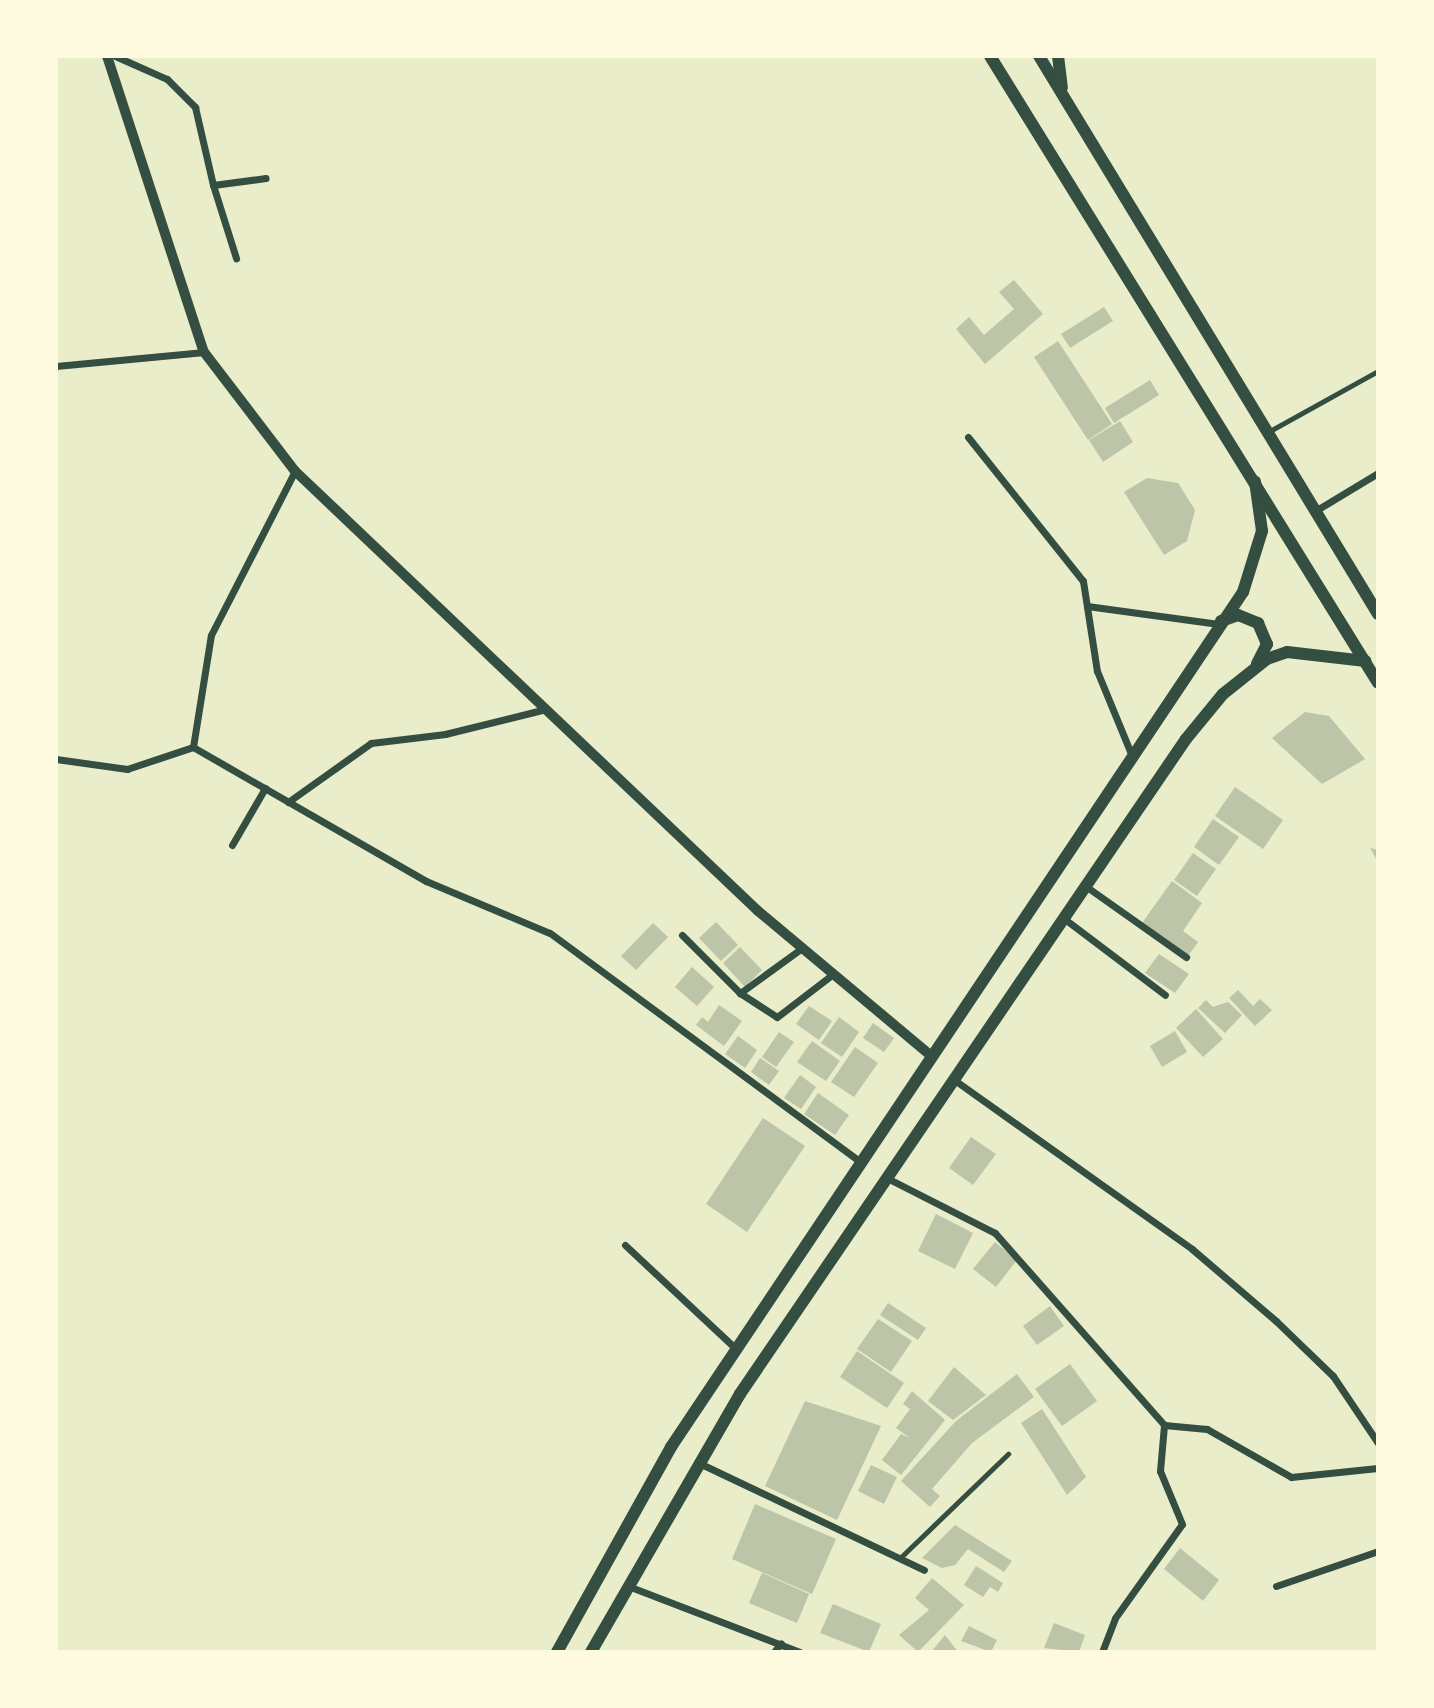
<!DOCTYPE html>
<html>
<head>
<meta charset="utf-8">
<style>
	body { margin:0 }
	#map { position:relative; width:1434px; height:1708px; overflow:hidden; background:#e9edc9; font-family:"Noto Sans",sans-serif }
	div>[style] { position:absolute }
	.building>* { inset:0; background:#bcc5a7 }
	.service>* { height:4.5px; margin:-2.25px; padding:0 2.25px; transform-origin:2.25px; border-radius:2.25px; background:#344e41 }
	.minor>* { height:7px; margin:-3.5px; padding:0 3.5px; transform-origin:3.5px; border-radius:3.5px; background:#344e41 }
	.tertiary>* { height:10px; margin:-5px; padding:0 5px; transform-origin:5px; border-radius:5px; background:#344e41 }
	.secondary>* { height:12px; margin:-6px; padding:0 6px; transform-origin:6px; border-radius:6px; background:#344e41 }
	span { translate:-50% -50%; white-space:nowrap; text-align:center; line-height:1.15; -webkit-text-stroke:5px #fefae0; paint-order:stroke }
	.frame { position:absolute; inset:0; border:58px solid #fefae0; pointer-events:none }
</style>
</head>
<body>
<div id="map">
	<div class="building">
		<div style="clip-path:polygon(1014px 280px,1043px 314px,985px 364px,956px 329px,969px 317px,984px 335px,1014px 309px,999px 292px)"></div>
		<div style="clip-path:polygon(1104px 307px,1113px 321px,1070px 348px,1061px 334px)"></div>
		<div style="clip-path:polygon(1058px 341px,1112px 424px,1088px 440px,1034px 357px)"></div>
		<div style="clip-path:polygon(1150px 380px,1159px 395px,1114px 423px,1105px 408px)"></div>
		<div style="clip-path:polygon(1120px 421px,1133px 442px,1103px 462px,1089px 440px)"></div>
		<div style="clip-path:polygon(1147px 478px,1178px 483px,1195px 510px,1187px 541px,1164px 555px,1124px 492px)"></div>
		<div style="clip-path:polygon(1305px 712px,1329px 716px,1365px 759px,1322px 784px,1272px 738px)"></div>
		<div style="clip-path:polygon(1235px 787px,1283px 820px,1263px 849px,1215px 816px)"></div>
		<div style="clip-path:polygon(1213px 819px,1239px 837px,1219px 865px,1194px 847px)"></div>
		<div style="clip-path:polygon(1370px 848px,1378px 850px,1378px 862px)"></div>
		<div style="clip-path:polygon(1193px 853px,1216px 869px,1197px 896px,1174px 880px)"></div>
		<div style="clip-path:polygon(1172px 881px,1202px 903px,1183px 931px,1198px 942px,1188px 956px,1142px 923px)"></div>
		<div style="clip-path:polygon(716px 922px,738px 945px,721px 961px,699px 938px)"></div>
		<div style="clip-path:polygon(653px 923px,668px 937px,636px 970px,621px 956px)"></div>
		<div style="clip-path:polygon(740px 947px,762px 970px,745px 987px,723px 963px)"></div>
		<div style="clip-path:polygon(1159px 954px,1189px 974px,1175px 993px,1145px 973px)"></div>
		<div style="clip-path:polygon(692px 967px,714px 987px,697px 1006px,675px 987px)"></div>
		<div style="clip-path:polygon(1238px 990px,1253px 1006px,1260px 999px,1272px 1010px,1255px 1026px,1229px 998px)"></div>
		<div style="clip-path:polygon(1206px 1000px,1213px 1007px,1228px 1002px,1242px 1015px,1225px 1033px,1198px 1008px)"></div>
		<div style="clip-path:polygon(719px 1005px,742px 1021px,724px 1046px,696px 1025px,702px 1017px,708px 1022px)"></div>
		<div style="clip-path:polygon(809px 1006px,832px 1021px,819px 1040px,796px 1024px)"></div>
		<div style="clip-path:polygon(1196px 1009px,1223px 1039px,1203px 1057px,1176px 1028px)"></div>
		<div style="clip-path:polygon(839px 1017px,859px 1032px,842px 1057px,821px 1043px)"></div>
		<div style="clip-path:polygon(873px 1023px,894px 1038px,884px 1052px,863px 1038px)"></div>
		<div style="clip-path:polygon(1175px 1031px,1187px 1052px,1162px 1067px,1150px 1046px)"></div>
		<div style="clip-path:polygon(779px 1032px,794px 1042px,776px 1067px,762px 1057px)"></div>
		<div style="clip-path:polygon(738px 1036px,757px 1050px,745px 1068px,725px 1054px)"></div>
		<div style="clip-path:polygon(812px 1041px,840px 1061px,826px 1081px,797px 1062px)"></div>
		<div style="clip-path:polygon(855px 1047px,878px 1063px,854px 1097px,831px 1082px)"></div>
		<div style="clip-path:polygon(760px 1058px,779px 1071px,769px 1085px,751px 1072px)"></div>
		<div style="clip-path:polygon(800px 1075px,816px 1087px,801px 1109px,784px 1098px)"></div>
		<div style="clip-path:polygon(818px 1093px,849px 1115px,835px 1135px,804px 1114px)"></div>
		<div style="clip-path:polygon(763px 1118px,805px 1146px,747px 1232px,706px 1204px)"></div>
		<div style="clip-path:polygon(971px 1137px,996px 1154px,973px 1185px,949px 1168px)"></div>
		<div style="clip-path:polygon(936px 1214px,973px 1233px,955px 1269px,918px 1251px)"></div>
		<div style="clip-path:polygon(995px 1242px,1017px 1260px,996px 1287px,973px 1269px)"></div>
		<div style="clip-path:polygon(888px 1303px,926px 1328px,918px 1340px,880px 1315px)"></div>
		<div style="clip-path:polygon(1050px 1306px,1064px 1326px,1037px 1345px,1023px 1326px)"></div>
		<div style="clip-path:polygon(878px 1319px,912px 1341px,891px 1372px,857px 1349px)"></div>
		<div style="clip-path:polygon(857px 1351px,904px 1383px,887px 1408px,840px 1377px)"></div>
		<div style="clip-path:polygon(1070px 1364px,1097px 1401px,1062px 1426px,1035px 1389px)"></div>
		<div style="clip-path:polygon(954px 1367px,986px 1395px,953px 1420px,928px 1401px)"></div>
		<div style="clip-path:polygon(1017px 1374px,1034px 1397px,972px 1443px,932px 1489px,940px 1496px,930px 1507px,901px 1481px,956px 1421px)"></div>
		<div style="clip-path:polygon(912px 1391px,945px 1420px,901px 1475px,882px 1460px,901px 1434px,910px 1438px,896px 1428px,910px 1409px,903px 1404px)"></div>
		<div style="clip-path:polygon(805px 1401px,881px 1426px,837px 1520px,765px 1486px)"></div>
		<div style="clip-path:polygon(1042px 1409px,1086px 1477px,1067px 1495px,1021px 1423px)"></div>
		<div style="clip-path:polygon(871px 1465px,897px 1477px,884px 1504px,858px 1491px)"></div>
		<div style="clip-path:polygon(755px 1504px,836px 1539px,812px 1594px,732px 1559px)"></div>
		<div style="clip-path:polygon(955px 1525px,1012px 1561px,1004px 1572px,968px 1549px,955px 1565px,942px 1568px,922px 1558px)"></div>
		<div style="clip-path:polygon(1180px 1548px,1219px 1580px,1203px 1601px,1164px 1569px)"></div>
		<div style="clip-path:polygon(976px 1566px,1003px 1583px,998px 1592px,990px 1587px,983px 1597px,964px 1585px)"></div>
		<div style="clip-path:polygon(762px 1573px,809px 1594px,797px 1623px,749px 1603px)"></div>
		<div style="clip-path:polygon(932px 1578px,964px 1605px,918px 1652px,899px 1635px,929px 1610px,915px 1598px)"></div>
		<div style="clip-path:polygon(833px 1604px,881px 1624px,869px 1652px,820px 1633px)"></div>
		<div style="clip-path:polygon(1054px 1623px,1085px 1635px,1079px 1652px,1044px 1648px)"></div>
		<div style="clip-path:polygon(969px 1626px,997px 1640px,991px 1652px,961px 1641px)"></div>
		<div style="clip-path:polygon(945px 1635px,958px 1652px,931px 1652px)"></div>
	</div>
	<div class="service">
		<div style="left:1268px;top:432px;width:126px;rotate:-29deg"></div>
		<div style="left:900px;top:1558px;width:150px;rotate:-43.9deg"></div>
	</div>
	<div class="minor">
		<div style="left:115px;top:56px;width:57px;rotate:23.9deg"></div>
		<div style="left:167px;top:79px;width:40px;rotate:45deg"></div>
		<div style="left:195px;top:107px;width:80px;rotate:77deg"></div>
		<div style="left:213px;top:185px;width:53px;rotate:-7.5deg"></div>
		<div style="left:213px;top:185px;width:77px;rotate:72.5deg"></div>
		<div style="left:56px;top:366px;width:149px;rotate:-5.4deg"></div>
		<div style="left:968px;top:437px;width:184px;rotate:51.4deg"></div>
		<div style="left:1083px;top:581px;width:91px;rotate:81.2deg"></div>
		<div style="left:1097px;top:671px;width:92px;rotate:67.6deg"></div>
		<div style="left:1315px;top:511px;width:74px;rotate:-31.1deg"></div>
		<div style="left:1087px;top:606px;width:133px;rotate:7.8deg"></div>
		<div style="left:193px;top:747px;width:113px;rotate:-80.9deg"></div>
		<div style="left:211px;top:635px;width:184px;rotate:-62.9deg"></div>
		<div style="left:56px;top:759px;width:72px;rotate:8deg"></div>
		<div style="left:127px;top:769px;width:70px;rotate:-18.4deg"></div>
		<div style="left:193px;top:747px;width:269px;rotate:29.9deg"></div>
		<div style="left:426px;top:881px;width:134px;rotate:22.8deg"></div>
		<div style="left:550px;top:933px;width:384px;rotate:36.4deg"></div>
		<div style="left:288px;top:802px;width:102px;rotate:-35.4deg"></div>
		<div style="left:371px;top:743px;width:75px;rotate:-6.9deg"></div>
		<div style="left:445px;top:734px;width:104px;rotate:-13.9deg"></div>
		<div style="left:232px;top:845px;width:66px;rotate:-59.9deg"></div>
		<div style="left:1084px;top:885px;width:125px;rotate:35.2deg"></div>
		<div style="left:1062px;top:917px;width:129px;rotate:37.1deg"></div>
		<div style="left:682px;top:935px;width:82px;rotate:45deg"></div>
		<div style="left:802px;top:948px;width:77px;rotate:144deg"></div>
		<div style="left:740px;top:993px;width:44px;rotate:33deg"></div>
		<div style="left:777px;top:1017px;width:71px;rotate:-37.5deg"></div>
		<div style="left:953px;top:1079px;width:293px;rotate:35.4deg"></div>
		<div style="left:1192px;top:1249px;width:111px;rotate:40.6deg"></div>
		<div style="left:1276px;top:1321px;width:79px;rotate:44deg"></div>
		<div style="left:1333px;top:1376px;width:81px;rotate:56.1deg"></div>
		<div style="left:887px;top:1178px;width:121px;rotate:27deg"></div>
		<div style="left:995px;top:1233px;width:256px;rotate:48.6deg"></div>
		<div style="left:1164px;top:1425px;width:43px;rotate:5.3deg"></div>
		<div style="left:1207px;top:1429px;width:97px;rotate:29.7deg"></div>
		<div style="left:1291px;top:1477px;width:87px;rotate:-5.9deg"></div>
		<div style="left:625px;top:1245px;width:152px;rotate:43.1deg"></div>
		<div style="left:699px;top:1463px;width:249px;rotate:25.4deg"></div>
		<div style="left:628px;top:1586px;width:184px;rotate:21deg"></div>
		<div style="left:1276px;top:1586px;width:108px;rotate:-18.9deg"></div>
		<div style="left:774px;top:1652px;width:11px;rotate:-52deg"></div>
		<div style="left:1102px;top:1652px;width:36px;rotate:-69deg"></div>
		<div style="left:1115px;top:1618px;width:115px;rotate:-54.5deg"></div>
		<div style="left:1182px;top:1524px;width:57px;rotate:-112.5deg"></div>
		<div style="left:1160px;top:1471px;width:46px;rotate:-85deg"></div>
	</div>
	<div class="tertiary">
		<div style="left:107px;top:56px;width:311px;rotate:71.9deg"></div>
		<div style="left:204px;top:352px;width:150px;rotate:52.6deg"></div>
		<div style="left:295px;top:471px;width:639px;rotate:43.54deg"></div>
		<div style="left:758px;top:911px;width:223px;rotate:39.9deg"></div>
	</div>
	<div class="secondary">
		<div style="left:990px;top:56px;width:737px;rotate:58.25deg"></div>
		<div style="left:1039px;top:56px;width:653px;rotate:58.72deg"></div>
		<div style="left:1058px;top:56px;width:32px;rotate:83deg"></div>
		<div style="left:1221px;top:621px;width:18px;rotate:-19deg"></div>
		<div style="left:1238px;top:615px;width:22px;rotate:22deg"></div>
		<div style="left:1258px;top:623px;width:23px;rotate:67deg"></div>
		<div style="left:1267px;top:644px;width:22px;rotate:117deg"></div>
		<div style="left:557px;top:1652px;width:235px;rotate:-60.9deg"></div>
		<div style="left:671px;top:1447px;width:1029px;rotate:-56.22deg"></div>
		<div style="left:1243px;top:592px;width:64px;rotate:-72.7deg"></div>
		<div style="left:1262px;top:531px;width:50px;rotate:-98deg"></div>
		<div style="left:591px;top:1652px;width:298px;rotate:-60deg"></div>
		<div style="left:740px;top:1394px;width:792px;rotate:-55.75deg"></div>
		<div style="left:1186px;top:739px;width:58px;rotate:-50.6deg"></div>
		<div style="left:1223px;top:694px;width:56px;rotate:-38.5deg"></div>
		<div style="left:1267px;top:659px;width:21px;rotate:-19deg"></div>
		<div style="left:1287px;top:652px;width:79px;rotate:6.6deg"></div>
	</div>
	<div class="frame"></div>
</div>
</body>
</html>
